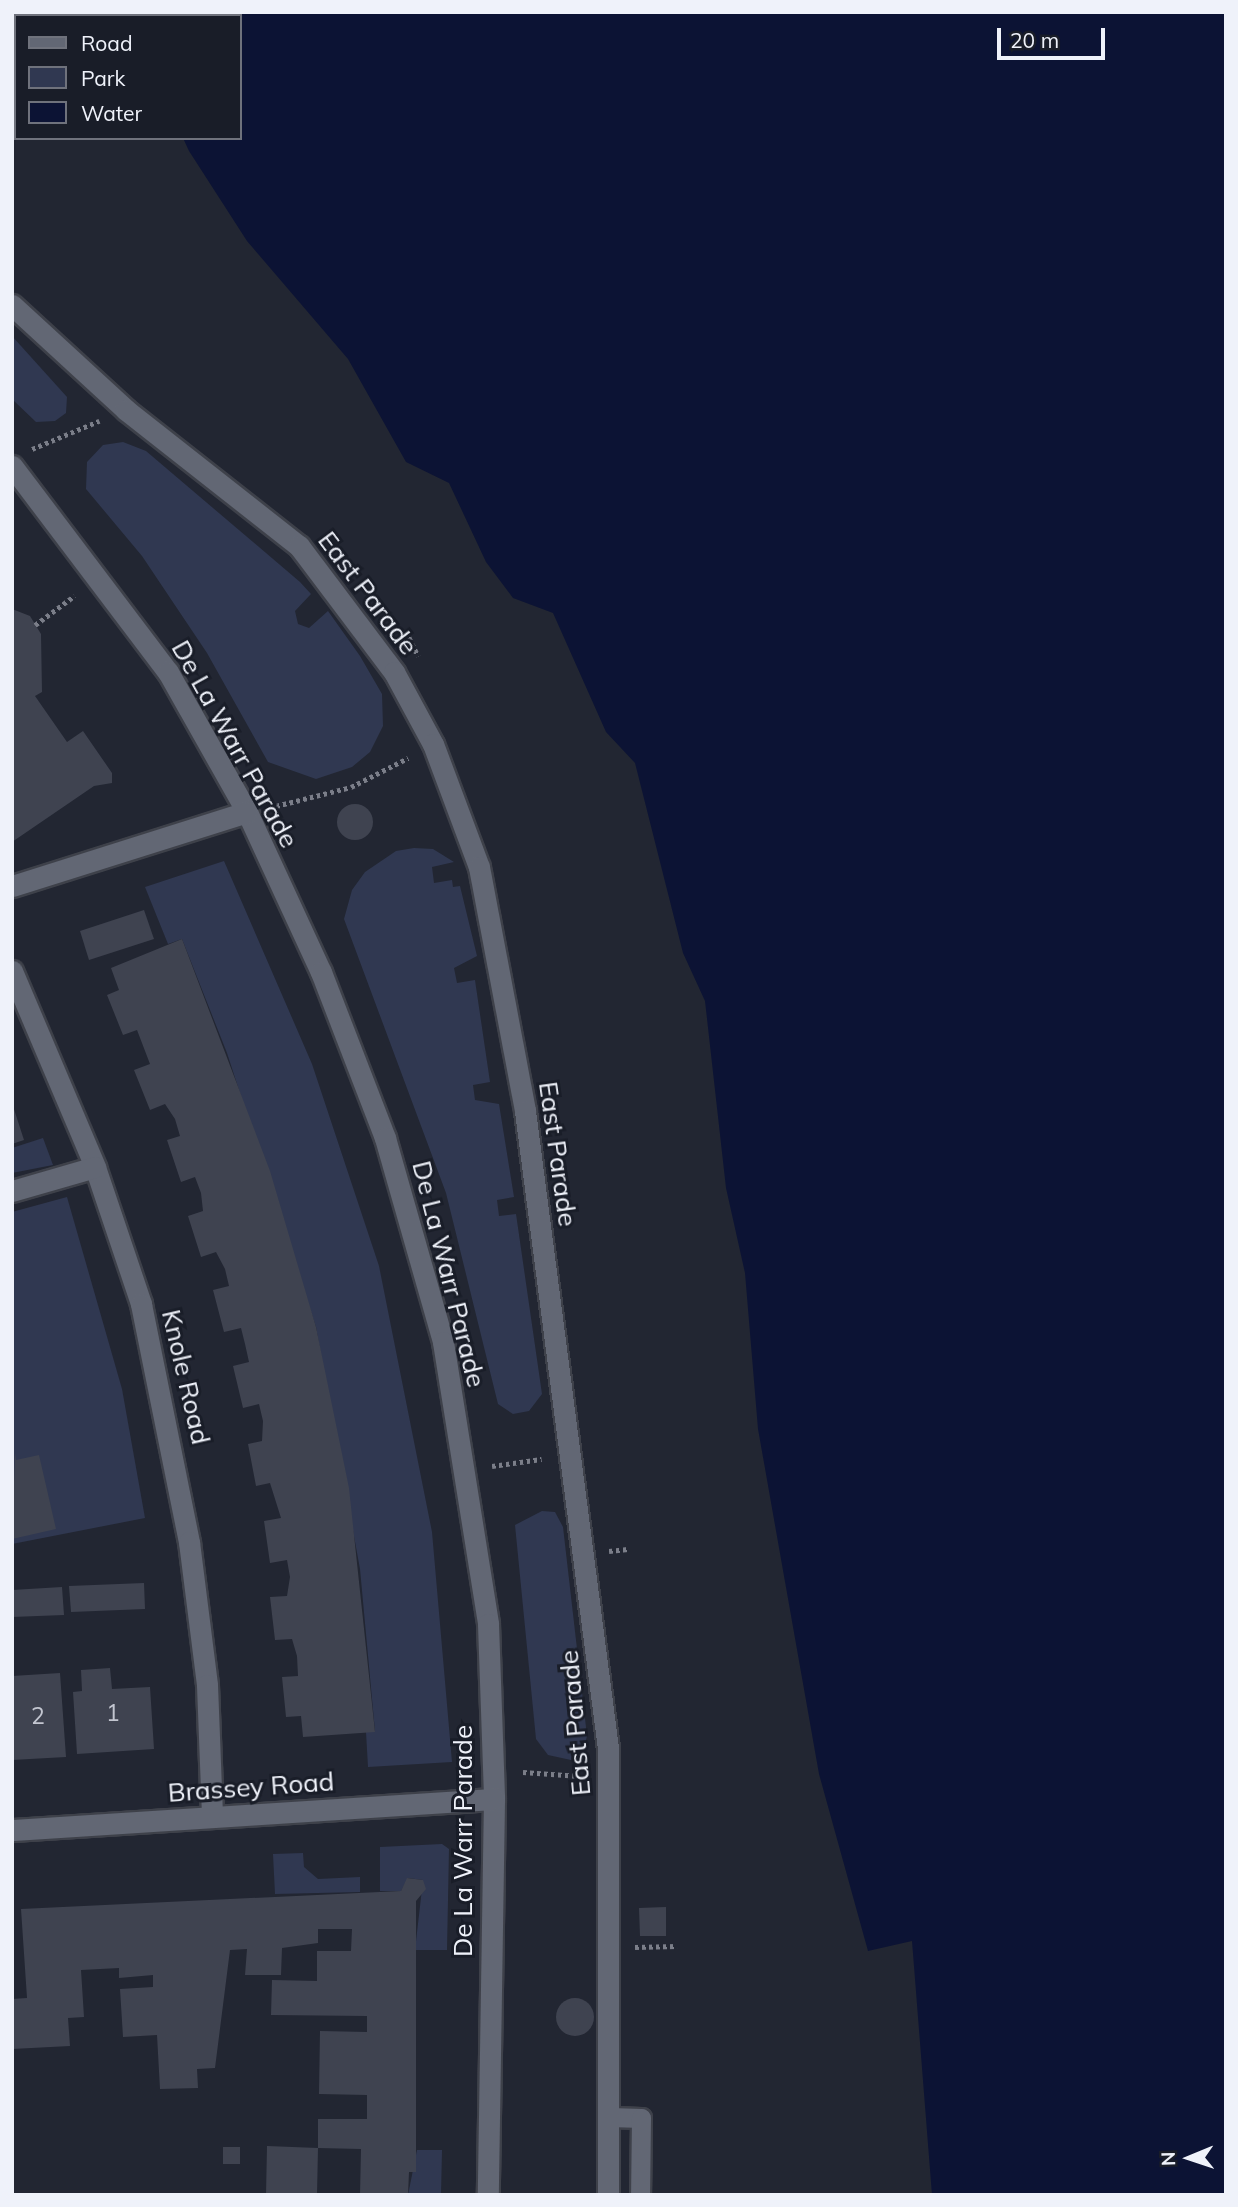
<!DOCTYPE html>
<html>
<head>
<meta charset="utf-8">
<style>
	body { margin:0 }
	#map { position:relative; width:1238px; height:2207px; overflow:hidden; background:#222632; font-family:Mulish,sans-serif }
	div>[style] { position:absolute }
	.green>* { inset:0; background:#303851 }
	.water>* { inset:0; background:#0c1334 }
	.building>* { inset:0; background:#3f4350 }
	.round { border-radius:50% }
	.path>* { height:4.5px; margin-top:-2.25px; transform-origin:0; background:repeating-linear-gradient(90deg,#7b7e89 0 3.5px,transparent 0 7px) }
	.roads { filter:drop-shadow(2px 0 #3e414a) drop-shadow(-2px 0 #3e414a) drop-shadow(0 2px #3e414a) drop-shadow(0 -2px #3e414a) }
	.service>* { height:19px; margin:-9.5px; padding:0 9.5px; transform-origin:9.5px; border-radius:9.5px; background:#626774 }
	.pedestrian>* { height:21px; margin:-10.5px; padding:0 10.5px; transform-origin:10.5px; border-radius:10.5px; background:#626774 }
	.minor>* { height:21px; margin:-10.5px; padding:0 10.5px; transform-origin:10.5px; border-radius:10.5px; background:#626774 }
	span { translate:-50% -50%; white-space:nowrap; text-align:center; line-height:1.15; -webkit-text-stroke:6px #191d28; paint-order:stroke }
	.number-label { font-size:23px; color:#c3c6d0 }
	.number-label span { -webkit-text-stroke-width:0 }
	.street-label { font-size:26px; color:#eff2fa }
	.frame { position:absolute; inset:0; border:14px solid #eff2fa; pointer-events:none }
	.legend { position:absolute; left:14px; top:14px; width:228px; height:126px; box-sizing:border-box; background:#191d28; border:2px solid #6f727c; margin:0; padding:9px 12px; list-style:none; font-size:21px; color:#eff2fa }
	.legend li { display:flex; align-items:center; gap:14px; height:35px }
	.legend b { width:35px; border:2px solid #6f727c }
	.north { position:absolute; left:1154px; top:2123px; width:70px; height:70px; -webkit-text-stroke:5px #191d28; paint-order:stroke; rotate:268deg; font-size:19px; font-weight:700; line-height:28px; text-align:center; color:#eff2fa }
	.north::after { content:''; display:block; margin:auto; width:24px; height:32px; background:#eff2fa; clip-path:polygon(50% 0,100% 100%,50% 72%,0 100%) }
	.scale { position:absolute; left:997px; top:28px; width:108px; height:32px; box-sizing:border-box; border:4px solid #eff2fa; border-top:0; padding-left:9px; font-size:21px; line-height:24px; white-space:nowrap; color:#eff2fa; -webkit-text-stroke:5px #191d28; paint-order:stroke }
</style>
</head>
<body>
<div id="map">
	<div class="green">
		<div style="clip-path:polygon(12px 336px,67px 397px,66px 413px,55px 421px,36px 422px,12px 399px)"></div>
		<div style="clip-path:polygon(123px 442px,146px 451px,300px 582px,311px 594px,295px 611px,298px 624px,309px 628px,328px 611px,360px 656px,382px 694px,383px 726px,370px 752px,352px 767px,316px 779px,268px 762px,207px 653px,142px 556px,86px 489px,87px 462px,103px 445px)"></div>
		<div style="clip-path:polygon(414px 848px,433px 849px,454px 862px,432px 867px,434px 883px,452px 880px,453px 887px,460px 886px,477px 956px,454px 968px,457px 983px,475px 980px,476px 987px,490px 1082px,473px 1085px,475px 1100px,499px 1104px,514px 1197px,497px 1200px,499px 1216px,516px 1214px,542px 1394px,529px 1411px,513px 1414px,498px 1404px,446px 1193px,344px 919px,352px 890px,365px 872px,396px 851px)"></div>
		<div style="clip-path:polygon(224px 861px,312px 1064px,379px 1266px,432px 1532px,452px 1762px,368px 1767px,366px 1732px,375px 1731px,360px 1569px,316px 1327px,227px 1053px,182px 939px,168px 944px,145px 887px)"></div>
		<div style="clip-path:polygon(43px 1138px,53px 1165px,12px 1173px,12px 1148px)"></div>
		<div style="clip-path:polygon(67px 1197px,122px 1389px,145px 1518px,12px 1544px,12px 1212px)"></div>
		<div style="clip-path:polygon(542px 1511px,555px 1512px,563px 1527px,587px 1736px,583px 1752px,571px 1760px,548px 1755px,536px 1739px,515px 1525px)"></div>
		<div style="clip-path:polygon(442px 1844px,449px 1849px,447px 1950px,415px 1950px,423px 1880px,408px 1878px,401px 1891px,380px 1891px,380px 1847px)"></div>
		<div style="clip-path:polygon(303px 1853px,304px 1867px,318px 1879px,360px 1877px,360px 1892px,275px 1894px,273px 1854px)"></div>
		<div style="clip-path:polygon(417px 2150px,442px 2150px,441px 2195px,408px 2195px)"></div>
	</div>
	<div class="water">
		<div style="clip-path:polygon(79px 12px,1226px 12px,1226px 2195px,932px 2195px,912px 1941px,868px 1951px,819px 1774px,758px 1429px,745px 1273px,726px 1188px,705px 1001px,683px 953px,635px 763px,606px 732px,553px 613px,513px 598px,486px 562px,449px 483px,406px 462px,348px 359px,247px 241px,189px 151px,183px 138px,240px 138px,240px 16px)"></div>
	</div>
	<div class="building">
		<div style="clip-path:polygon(12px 609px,30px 616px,41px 634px,42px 692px,35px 696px,67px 742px,83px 731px,112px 773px,112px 783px,94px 786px,12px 842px)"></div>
		<div class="round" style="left:337px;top:804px;width:36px;height:36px"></div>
		<div style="clip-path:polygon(144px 910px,154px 939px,89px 960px,80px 931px)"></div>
		<div style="clip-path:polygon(182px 939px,270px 1171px,316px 1327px,349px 1488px,375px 1732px,303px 1737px,301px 1716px,286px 1717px,282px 1677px,298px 1676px,297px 1656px,292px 1639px,275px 1640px,270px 1597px,287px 1596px,290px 1577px,287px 1560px,270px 1563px,264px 1521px,281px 1518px,270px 1483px,256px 1486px,248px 1444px,262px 1441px,263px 1421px,259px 1404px,243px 1408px,233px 1366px,249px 1362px,245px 1344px,241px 1328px,224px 1332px,213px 1290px,229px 1286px,225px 1269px,216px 1252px,201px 1257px,188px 1216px,203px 1211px,201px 1193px,195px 1177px,181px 1182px,167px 1140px,180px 1136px,175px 1119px,165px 1104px,150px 1110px,134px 1070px,150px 1064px,137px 1030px,123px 1035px,107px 995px,119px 990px,111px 968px)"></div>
		<div style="clip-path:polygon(12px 1103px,24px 1140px,12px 1144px)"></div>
		<div style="clip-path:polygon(15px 1453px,16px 1460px,39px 1455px,56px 1529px,12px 1539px)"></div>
		<div style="clip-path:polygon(144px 1583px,145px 1609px,71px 1612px,69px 1586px)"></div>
		<div style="clip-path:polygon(62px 1587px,64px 1615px,12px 1617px,12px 1590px)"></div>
		<div style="clip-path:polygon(110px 1668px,112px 1689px,150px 1687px,154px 1749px,77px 1754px,73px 1692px,82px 1691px,81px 1670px)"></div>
		<div style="clip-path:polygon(60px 1673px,66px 1757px,12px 1760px,12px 1676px)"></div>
		<div style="clip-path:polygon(407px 1878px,423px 1880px,426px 1889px,416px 1901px,416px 2172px,409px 2172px,408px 2195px,360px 2195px,361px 2149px,318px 2148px,317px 2195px,266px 2195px,267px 2146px,318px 2148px,318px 2119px,367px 2119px,367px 2095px,319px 2094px,320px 2031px,367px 2032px,367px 2016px,271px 2015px,272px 1980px,317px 1981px,317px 1951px,351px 1951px,352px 1929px,318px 1929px,318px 1943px,282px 1948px,281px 1975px,245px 1975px,247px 1949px,230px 1950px,215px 2068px,197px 2069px,198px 2088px,160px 2089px,157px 2035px,123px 2037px,120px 1989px,153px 1987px,153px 1975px,119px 1978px,119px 1968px,81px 1970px,84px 2017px,68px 2018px,70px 2046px,12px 2049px,12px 1999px,27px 1998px,21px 1909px,401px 1891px)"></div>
		<div style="clip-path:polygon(666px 1907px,666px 1936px,640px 1936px,639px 1908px)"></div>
		<div class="round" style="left:556px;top:1998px;width:38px;height:38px"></div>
		<div style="clip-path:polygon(223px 2147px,240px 2147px,240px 2164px,223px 2164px)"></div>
	</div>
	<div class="path">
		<div style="left:32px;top:449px;width:73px;rotate:-22.7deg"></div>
		<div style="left:35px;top:625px;width:49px;rotate:-36.6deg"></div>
		<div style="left:406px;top:631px;width:28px;rotate:64deg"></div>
		<div style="left:276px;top:806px;width:77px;rotate:-14.2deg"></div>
		<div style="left:351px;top:787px;width:64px;rotate:-27deg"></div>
		<div style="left:492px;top:1466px;width:50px;rotate:-8deg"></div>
		<div style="left:609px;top:1551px;width:19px;rotate:-6deg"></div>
		<div style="left:523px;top:1772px;width:57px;rotate:4deg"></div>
		<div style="left:635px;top:1947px;width:42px;rotate:-1.4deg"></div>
	</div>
	<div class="roads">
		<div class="service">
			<div style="left:610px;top:2117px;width:31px;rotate:2deg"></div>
			<div style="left:641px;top:2118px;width:77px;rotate:90.7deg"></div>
		</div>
		<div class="pedestrian">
			<div style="left:12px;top:305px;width:155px;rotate:42.6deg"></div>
			<div style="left:126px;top:410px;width:220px;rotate:38.2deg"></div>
			<div style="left:299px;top:546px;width:158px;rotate:53deg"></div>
			<div style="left:394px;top:672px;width:82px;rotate:61.6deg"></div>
			<div style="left:433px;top:744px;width:131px;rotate:69.5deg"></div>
			<div style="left:479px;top:867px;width:248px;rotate:79.3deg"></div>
			<div style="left:525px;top:1111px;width:642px;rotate:82.58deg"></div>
			<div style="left:608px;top:1748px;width:447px;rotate:90deg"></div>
		</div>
		<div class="minor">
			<div style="left:12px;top:466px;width:258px;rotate:52.9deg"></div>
			<div style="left:168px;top:672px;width:161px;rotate:60.6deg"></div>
			<div style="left:247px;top:812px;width:176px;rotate:65.2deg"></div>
			<div style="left:321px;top:972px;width:178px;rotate:68.9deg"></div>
			<div style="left:385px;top:1138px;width:212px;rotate:74.1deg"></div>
			<div style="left:443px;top:1342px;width:286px;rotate:80.9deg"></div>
			<div style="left:488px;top:1624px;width:175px;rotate:88deg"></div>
			<div style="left:494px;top:1799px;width:396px;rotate:90.9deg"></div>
			<div style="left:12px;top:886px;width:246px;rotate:-17.5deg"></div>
			<div style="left:12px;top:971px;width:213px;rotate:67deg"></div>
			<div style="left:95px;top:1167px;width:145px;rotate:71.4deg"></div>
			<div style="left:141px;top:1304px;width:243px;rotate:78.6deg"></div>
			<div style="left:189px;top:1542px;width:144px;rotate:82.8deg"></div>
			<div style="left:207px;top:1685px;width:132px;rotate:87.8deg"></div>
			<div style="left:12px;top:1191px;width:86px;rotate:-16.1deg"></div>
			<div style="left:12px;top:1830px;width:483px;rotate:-3.7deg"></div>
		</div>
	</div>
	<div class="number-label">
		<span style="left:113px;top:1713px">1</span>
		<span style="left:38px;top:1716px">2</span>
	</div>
	<div class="street-label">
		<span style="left:368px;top:593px;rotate:53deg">East Parade</span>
		<span style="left:235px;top:744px;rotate:61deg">De La Warr Parade</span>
		<span style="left:558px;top:1154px;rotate:82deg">East Parade</span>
		<span style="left:449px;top:1274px;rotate:76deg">De La Warr Parade</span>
		<span style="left:186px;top:1377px;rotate:77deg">Knole Road</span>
		<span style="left:575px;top:1723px;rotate:-95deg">East Parade</span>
		<span style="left:251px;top:1787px;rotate:-4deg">Brassey Road</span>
		<span style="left:463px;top:1841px;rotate:-90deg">De La Warr Parade</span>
	</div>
	<div class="frame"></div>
	<ul class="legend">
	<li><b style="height:9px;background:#626774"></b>Road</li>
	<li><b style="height:19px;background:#303851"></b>Park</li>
	<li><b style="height:19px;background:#0c1334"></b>Water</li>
	</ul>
	<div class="north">N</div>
	<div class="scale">20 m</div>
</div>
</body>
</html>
